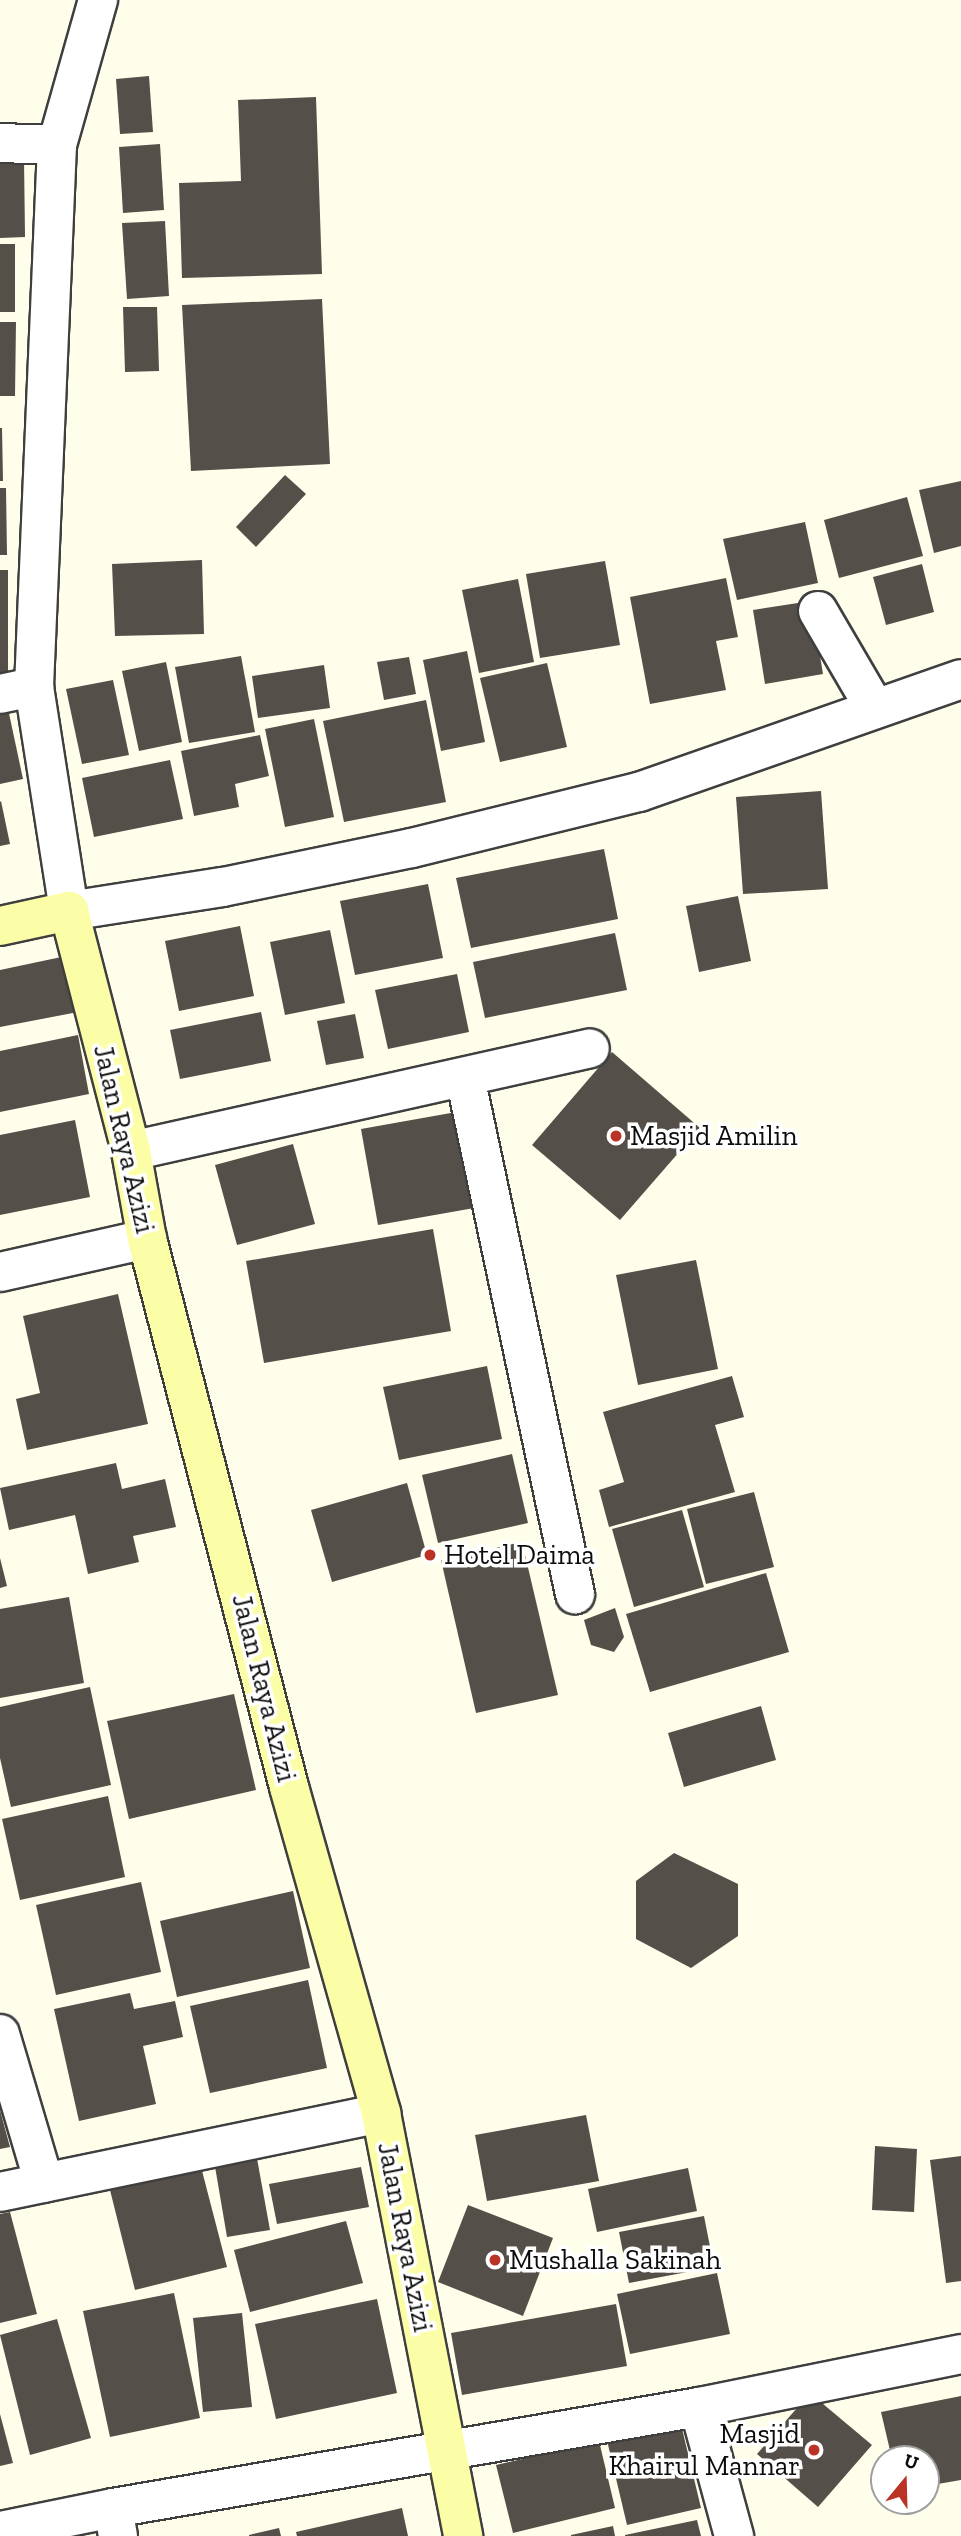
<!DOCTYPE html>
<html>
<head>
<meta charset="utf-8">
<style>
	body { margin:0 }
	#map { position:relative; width:961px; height:2536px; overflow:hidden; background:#fffeeb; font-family:"Zilla Slab",serif }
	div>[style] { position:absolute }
	.building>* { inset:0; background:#554f49 }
	.roads { filter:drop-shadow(2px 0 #3f3f3f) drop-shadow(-2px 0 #3f3f3f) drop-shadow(0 2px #3f3f3f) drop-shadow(0 -2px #3f3f3f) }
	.street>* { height:38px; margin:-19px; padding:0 19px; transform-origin:19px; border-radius:19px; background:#fff }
	.secondary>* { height:38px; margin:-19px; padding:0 19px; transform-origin:19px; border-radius:19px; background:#fcfea7 }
	.dots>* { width:19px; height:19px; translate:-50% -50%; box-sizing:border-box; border:4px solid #fff; border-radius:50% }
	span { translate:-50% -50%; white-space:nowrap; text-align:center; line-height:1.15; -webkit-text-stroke:7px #fff; paint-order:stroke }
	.poi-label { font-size:28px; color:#0c0c0c }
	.left { translate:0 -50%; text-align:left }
	.right { translate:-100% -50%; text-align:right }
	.street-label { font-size:28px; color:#0c0c0c }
	.north { position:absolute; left:870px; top:2445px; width:70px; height:70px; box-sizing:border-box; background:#fff; border:2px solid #9e9e9e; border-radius:50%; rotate:19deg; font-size:19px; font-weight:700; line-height:28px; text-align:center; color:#0c0c0c }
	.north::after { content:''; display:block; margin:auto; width:24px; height:32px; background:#bb3325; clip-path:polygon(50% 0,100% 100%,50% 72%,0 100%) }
</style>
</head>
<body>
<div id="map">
	<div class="building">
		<div style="clip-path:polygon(149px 76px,153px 132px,120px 134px,116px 79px)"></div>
		<div style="clip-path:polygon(316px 97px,322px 274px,182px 278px,179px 183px,241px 181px,238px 100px)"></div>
		<div style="clip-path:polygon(160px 144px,164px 210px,123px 213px,119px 147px)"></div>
		<div style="clip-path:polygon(0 158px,24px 158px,25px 237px,0 238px)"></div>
		<div style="clip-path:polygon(165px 221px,169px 296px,127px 299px,122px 223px)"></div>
		<div style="clip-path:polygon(0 244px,15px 244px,15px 312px,0 312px)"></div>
		<div style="clip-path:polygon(322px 299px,330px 464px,191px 471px,182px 305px)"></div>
		<div style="clip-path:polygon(123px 307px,157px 307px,159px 371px,125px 372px)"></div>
		<div style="clip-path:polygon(0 322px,16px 322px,15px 396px,0 396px)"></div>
		<div style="clip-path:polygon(0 428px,2px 428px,3px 481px,0 481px)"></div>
		<div style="clip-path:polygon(285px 475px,306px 494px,256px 547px,236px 527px)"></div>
		<div style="clip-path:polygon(961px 481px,961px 546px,934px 553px,919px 490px)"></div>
		<div style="clip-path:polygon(0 488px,6px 488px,7px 555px,0 555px)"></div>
		<div style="clip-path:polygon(907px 497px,923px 556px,839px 578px,824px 520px)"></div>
		<div style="clip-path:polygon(805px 522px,818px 583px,737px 600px,723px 539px)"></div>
		<div style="clip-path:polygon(202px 560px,204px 634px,115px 636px,112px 564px)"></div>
		<div style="clip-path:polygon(605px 561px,620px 645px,540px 658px,526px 574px)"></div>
		<div style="clip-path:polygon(922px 564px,934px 612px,886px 625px,873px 577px)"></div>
		<div style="clip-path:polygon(0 570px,8px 570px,8px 678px,0 678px)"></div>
		<div style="clip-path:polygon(726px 578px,738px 637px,716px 641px,726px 690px,650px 704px,630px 597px)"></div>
		<div style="clip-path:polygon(518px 579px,534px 662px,479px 673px,462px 590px)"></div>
		<div style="clip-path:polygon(811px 601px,823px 674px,765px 684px,753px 610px)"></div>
		<div style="clip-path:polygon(467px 651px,485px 742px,441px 751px,423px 660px)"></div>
		<div style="clip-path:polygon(241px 656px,255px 732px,189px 743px,175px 667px)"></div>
		<div style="clip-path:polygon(409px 657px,416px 694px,384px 700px,377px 662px)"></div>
		<div style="clip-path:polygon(166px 662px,182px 742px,139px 751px,122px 671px)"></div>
		<div style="clip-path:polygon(547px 663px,567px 747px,500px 762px,480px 678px)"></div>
		<div style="clip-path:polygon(324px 665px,330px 708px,258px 718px,252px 676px)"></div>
		<div style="clip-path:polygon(113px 680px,129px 755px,82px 764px,66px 689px)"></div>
		<div style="clip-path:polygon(426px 700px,446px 802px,344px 822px,323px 721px)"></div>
		<div style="clip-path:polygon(7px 704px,23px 779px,0 784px,0 705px)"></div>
		<div style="clip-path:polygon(314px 719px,334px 817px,285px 827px,265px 729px)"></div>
		<div style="clip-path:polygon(260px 735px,269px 776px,235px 784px,239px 807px,194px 816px,181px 751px)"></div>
		<div style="clip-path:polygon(170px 760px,183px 819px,94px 837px,82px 778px)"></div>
		<div style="clip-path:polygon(821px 791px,828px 889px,743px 894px,736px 797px)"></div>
		<div style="clip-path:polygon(1px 801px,10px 844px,0 846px,0 802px)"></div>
		<div style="clip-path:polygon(604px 849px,618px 919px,471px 948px,456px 878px)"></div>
		<div style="clip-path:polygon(428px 884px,443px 958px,355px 975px,340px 901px)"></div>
		<div style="clip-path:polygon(738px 896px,751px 961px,699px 972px,686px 906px)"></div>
		<div style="clip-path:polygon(240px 926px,254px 996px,179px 1011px,165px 941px)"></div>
		<div style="clip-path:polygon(330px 930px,345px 1003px,285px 1015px,270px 942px)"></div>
		<div style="clip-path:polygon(615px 933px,627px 990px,485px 1018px,473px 962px)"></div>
		<div style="clip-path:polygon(66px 956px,78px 1012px,0 1027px,0 970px)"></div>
		<div style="clip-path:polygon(457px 974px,469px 1032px,388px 1049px,375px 990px)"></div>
		<div style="clip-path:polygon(261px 1012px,271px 1061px,180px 1079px,170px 1030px)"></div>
		<div style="clip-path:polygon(355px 1014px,364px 1058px,326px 1065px,317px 1021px)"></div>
		<div style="clip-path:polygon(78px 1035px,89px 1094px,0 1112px,0 1051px)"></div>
		<div style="clip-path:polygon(612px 1052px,700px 1128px,620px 1220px,532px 1145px)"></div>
		<div style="clip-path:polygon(462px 1111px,480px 1207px,378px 1225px,361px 1129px)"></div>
		<div style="clip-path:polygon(75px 1120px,90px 1197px,0 1215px,0 1135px)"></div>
		<div style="clip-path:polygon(293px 1144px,315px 1224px,237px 1245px,215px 1165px)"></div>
		<div style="clip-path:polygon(433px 1229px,451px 1331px,264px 1363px,246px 1261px)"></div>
		<div style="clip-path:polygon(696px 1260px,718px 1369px,638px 1385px,616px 1275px)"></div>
		<div style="clip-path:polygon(118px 1294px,148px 1424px,27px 1450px,16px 1399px,40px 1393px,23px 1316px)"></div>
		<div style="clip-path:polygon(487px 1366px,502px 1439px,399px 1460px,383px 1387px)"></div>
		<div style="clip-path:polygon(732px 1376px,744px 1417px,715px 1425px,735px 1492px,609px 1527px,599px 1490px,624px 1482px,603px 1412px)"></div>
		<div style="clip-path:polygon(512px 1454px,528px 1523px,438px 1543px,422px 1475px)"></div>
		<div style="clip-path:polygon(116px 1463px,122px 1489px,165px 1479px,176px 1527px,133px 1536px,139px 1562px,88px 1574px,75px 1515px,9px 1530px,0 1488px)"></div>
		<div style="clip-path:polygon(407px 1483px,427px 1555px,332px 1582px,311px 1510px)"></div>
		<div style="clip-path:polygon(754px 1492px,774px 1567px,706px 1584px,687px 1509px)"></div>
		<div style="clip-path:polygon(682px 1510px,704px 1587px,634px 1607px,612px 1529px)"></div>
		<div style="clip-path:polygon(522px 1542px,558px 1695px,476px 1713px,441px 1560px)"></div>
		<div style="clip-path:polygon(0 1558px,7px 1586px,0 1588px)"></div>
		<div style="clip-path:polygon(766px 1573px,789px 1652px,650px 1692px,626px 1614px)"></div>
		<div style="clip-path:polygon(69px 1597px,84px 1683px,0 1698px,0 1609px)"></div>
		<div style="clip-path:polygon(615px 1608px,624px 1637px,614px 1652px,591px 1645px,584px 1620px)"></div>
		<div style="clip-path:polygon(90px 1687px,111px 1785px,11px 1807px,0 1758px,0 1707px)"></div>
		<div style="clip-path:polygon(234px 1694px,256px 1790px,129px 1819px,107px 1721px)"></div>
		<div style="clip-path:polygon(761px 1706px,776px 1760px,684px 1787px,668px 1733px)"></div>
		<div style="clip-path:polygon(108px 1796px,125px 1877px,20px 1900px,2px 1819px)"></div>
		<div style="clip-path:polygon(674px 1853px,738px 1884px,738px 1936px,691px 1968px,636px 1939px,636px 1881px)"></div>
		<div style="clip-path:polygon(141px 1882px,161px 1972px,56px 1995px,36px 1905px)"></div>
		<div style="clip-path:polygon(293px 1891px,310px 1968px,177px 1997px,160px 1921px)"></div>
		<div style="clip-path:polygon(308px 1980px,327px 2068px,210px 2093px,190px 2006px)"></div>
		<div style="clip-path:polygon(130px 1993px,134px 2009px,175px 2001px,183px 2037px,143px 2046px,156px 2104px,79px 2121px,54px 2009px)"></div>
		<div style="clip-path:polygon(0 2110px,10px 2147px,0 2149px)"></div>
		<div style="clip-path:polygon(586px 2115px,599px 2181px,487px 2201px,475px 2135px)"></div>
		<div style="clip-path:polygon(254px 2142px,270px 2230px,227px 2237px,212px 2149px)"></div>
		<div style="clip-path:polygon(875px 2146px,917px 2149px,914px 2212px,872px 2210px)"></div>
		<div style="clip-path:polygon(961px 2156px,961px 2281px,946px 2283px,930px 2160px)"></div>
		<div style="clip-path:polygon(200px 2163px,227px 2267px,135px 2290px,109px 2186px)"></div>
		<div style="clip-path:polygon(361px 2167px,369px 2207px,277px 2224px,269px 2184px)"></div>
		<div style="clip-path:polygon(688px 2168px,697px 2211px,597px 2232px,588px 2189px)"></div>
		<div style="clip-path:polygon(468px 2205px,553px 2238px,523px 2316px,438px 2282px)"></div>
		<div style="clip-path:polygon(10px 2212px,37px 2314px,0 2323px,0 2214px)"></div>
		<div style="clip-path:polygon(704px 2216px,714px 2267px,629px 2283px,619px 2232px)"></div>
		<div style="clip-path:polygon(346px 2221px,363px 2283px,250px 2312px,234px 2250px)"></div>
		<div style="clip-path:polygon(717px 2273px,730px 2334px,630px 2354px,617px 2294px)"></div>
		<div style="clip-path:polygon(174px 2293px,200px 2418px,110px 2437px,83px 2311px)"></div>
		<div style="clip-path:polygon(377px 2299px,397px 2393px,276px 2419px,255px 2324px)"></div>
		<div style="clip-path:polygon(616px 2304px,627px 2366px,462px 2395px,451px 2333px)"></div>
		<div style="clip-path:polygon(242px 2313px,252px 2407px,203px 2412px,193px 2318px)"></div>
		<div style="clip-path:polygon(57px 2319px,91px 2438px,30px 2455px,0 2335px)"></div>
		<div style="clip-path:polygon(810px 2393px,872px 2445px,818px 2507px,757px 2454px)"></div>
		<div style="clip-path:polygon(961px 2396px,961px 2480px,926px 2486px,926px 2459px,892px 2459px,881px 2412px)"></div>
		<div style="clip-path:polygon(0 2414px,13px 2463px,0 2466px)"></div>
		<div style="clip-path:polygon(679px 2416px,701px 2508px,627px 2525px,605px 2432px)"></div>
		<div style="clip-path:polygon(599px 2441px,615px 2508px,513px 2533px,496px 2465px)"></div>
		<div style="clip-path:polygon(402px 2508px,408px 2536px,297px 2536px,296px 2532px)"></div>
		<div style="clip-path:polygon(697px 2520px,701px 2536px,625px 2536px,625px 2535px)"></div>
		<div style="clip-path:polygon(613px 2526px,615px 2536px,571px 2536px,571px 2535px)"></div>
		<div style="clip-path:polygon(279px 2528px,281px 2536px,249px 2536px,249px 2535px)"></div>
	</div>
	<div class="roads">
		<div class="street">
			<div style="left:98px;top:0;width:151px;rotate:105.8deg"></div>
			<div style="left:57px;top:145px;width:542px;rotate:92.43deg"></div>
			<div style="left:34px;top:687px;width:227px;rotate:81.1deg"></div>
			<div style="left:69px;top:911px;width:156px;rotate:-8.9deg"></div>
			<div style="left:223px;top:887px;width:193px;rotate:-11.7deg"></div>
			<div style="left:412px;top:848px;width:234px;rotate:-13.9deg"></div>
			<div style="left:639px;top:792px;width:341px;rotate:-19.3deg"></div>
			<div style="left:0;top:143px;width:57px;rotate:2deg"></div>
			<div style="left:818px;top:611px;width:111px;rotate:59.7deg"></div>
			<div style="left:0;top:694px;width:35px;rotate:-12deg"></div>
			<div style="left:465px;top:1077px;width:529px;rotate:77.99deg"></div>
			<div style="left:131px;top:1151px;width:470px;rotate:-12.6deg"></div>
			<div style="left:0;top:1272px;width:151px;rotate:-12.7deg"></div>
			<div style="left:0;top:2034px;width:155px;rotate:73.5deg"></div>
			<div style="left:0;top:2192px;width:389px;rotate:-11.7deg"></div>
			<div style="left:699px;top:2407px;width:134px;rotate:74.8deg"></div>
			<div style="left:0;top:2531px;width:115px;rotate:-11.5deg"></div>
			<div style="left:118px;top:2536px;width:28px;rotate:-100deg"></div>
			<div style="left:113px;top:2508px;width:595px;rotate:-9.78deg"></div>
			<div style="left:699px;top:2407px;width:267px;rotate:-11.4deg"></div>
		</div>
		<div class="secondary">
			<div style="left:0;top:926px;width:71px;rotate:-12.3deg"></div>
			<div style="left:69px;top:911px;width:248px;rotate:75.5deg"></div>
			<div style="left:131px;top:1151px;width:89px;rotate:79.7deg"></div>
			<div style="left:147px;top:1239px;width:566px;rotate:75.47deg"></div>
			<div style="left:289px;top:1787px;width:339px;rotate:74.2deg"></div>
			<div style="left:381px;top:2113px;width:431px;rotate:79deg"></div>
		</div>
	</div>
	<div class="dots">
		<div style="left:616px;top:1136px;background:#bb3325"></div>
		<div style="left:430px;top:1555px;background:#bb3325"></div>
		<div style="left:495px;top:2260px;background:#bb3325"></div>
		<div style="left:814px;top:2450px;background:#bb3325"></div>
	</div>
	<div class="poi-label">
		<span class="left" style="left:630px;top:1136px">Masjid Amilin</span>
		<span class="left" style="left:444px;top:1555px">Hotel Daima</span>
		<span class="left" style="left:509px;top:2260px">Mushalla Sakinah</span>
		<span class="right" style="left:800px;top:2450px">Masjid<br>Khairul Mannar</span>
	</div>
	<div class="street-label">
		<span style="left:124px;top:1139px;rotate:77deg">Jalan Raya Azizi</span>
		<span style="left:264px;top:1688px;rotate:76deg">Jalan Raya Azizi</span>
		<span style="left:405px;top:2237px;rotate:79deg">Jalan Raya Azizi</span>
	</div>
	<div class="north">U</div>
</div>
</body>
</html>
